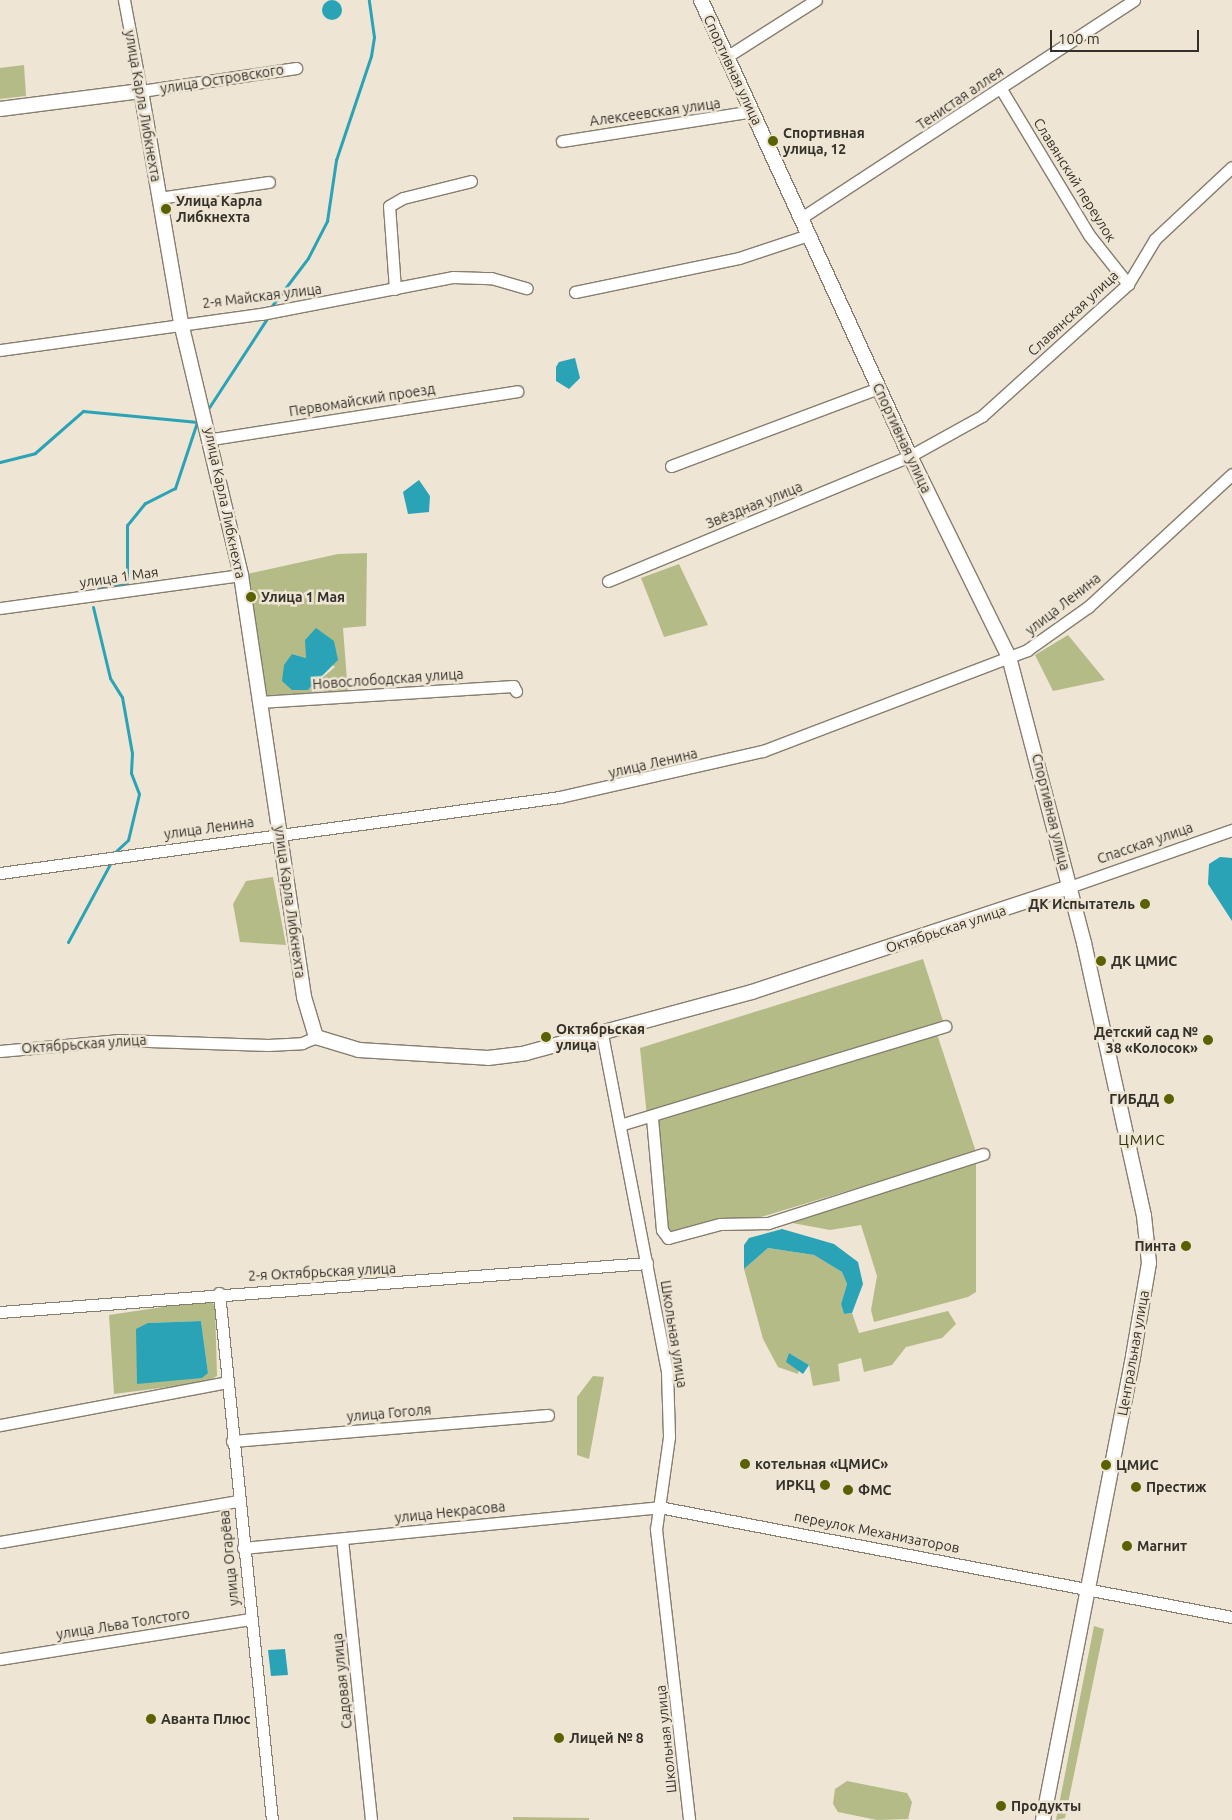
<!DOCTYPE html>
<html>
<head>
<meta charset="utf-8">
<style>
	body { margin:0 }
	#map { position:relative; width:1232px; height:1820px; overflow:hidden; background:#eee5d4; font-family:Ubuntu,sans-serif }
	div>[style] { position:absolute }
	.green>* { inset:0; background:#b5bb87 }
	.water>* { inset:0; background:#2aa3b7 }
	.round { border-radius:50% }
	.stream>* { height:3px; margin:-1.5px; padding:0 1.5px; transform-origin:1.5px; border-radius:1.5px; background:#2aa3b7 }
	.roads { filter:drop-shadow(1px 0 #867e6e) drop-shadow(-1px 0 #867e6e) drop-shadow(0 1px #867e6e) drop-shadow(0 -1px #867e6e) }
	.minor>* { height:11px; margin:-5.5px; padding:0 5.5px; transform-origin:5.5px; border-radius:5.5px; background:#fff }
	.tertiary>* { height:14px; margin:-7px; padding:0 7px; transform-origin:7px; border-radius:7px; background:#fff }
	.dots>* { width:14px; height:14px; translate:-50% -50%; box-sizing:border-box; border:2px solid #eee5d4; border-radius:50% }
	span { translate:-50% -50%; white-space:nowrap; text-align:center; line-height:1.15; -webkit-text-stroke:5px #eee5d4; paint-order:stroke }
	.street-label { font-size:14px; color:#34312a }
	.poi-label { font-size:14px; color:#34312a; font-weight:700 }
	.left { translate:0 -50%; text-align:left }
	.right { translate:-100% -50%; text-align:right }
	.neighbourhood-label { font-size:15px; color:#2e330a; letter-spacing:1px }
	.scale { position:absolute; left:1050px; top:30px; width:149px; height:22px; box-sizing:border-box; border:2px solid #34312a; border-top:0; padding-left:6px; font-size:15px; line-height:18px; white-space:nowrap; color:#34312a; -webkit-text-stroke:4px #eee5d4; paint-order:stroke }
</style>
</head>
<body>
<div id="map">
	<div class="green">
		<div style="clip-path:polygon(24px 65px,26px 96px,0 99px,0 68px)"></div>
		<div style="clip-path:polygon(evenodd,367px 553px,366px 626px,343px 628px,348px 693px,265px 697px,247px 574px,338px 554px,367px 553px,308px 649px,335px 667px,308px 690px,292px 654px,306px 658px,308px 649px)"></div>
		<div style="clip-path:polygon(679px 564px,708px 625px,664px 637px,641px 578px)"></div>
		<div style="clip-path:polygon(1068px 635px,1105px 680px,1053px 691px,1035px 655px)"></div>
		<div style="clip-path:polygon(273px 877px,286px 945px,240px 942px,233px 904px,246px 881px)"></div>
		<div style="clip-path:polygon(923px 959px,944px 1024px,647px 1117px,640px 1048px)"></div>
		<div style="clip-path:polygon(937px 1034px,976px 1152px,761px 1217px,718px 1220px,668px 1234px,655px 1120px)"></div>
		<div style="clip-path:polygon(976px 1161px,976px 1292px,968px 1297px,874px 1322px,871px 1310px,877px 1276px,861px 1225px,830px 1230px,787px 1222px)"></div>
		<div style="clip-path:polygon(768px 1248px,814px 1255px,842px 1272px,847px 1284px,841px 1304px,844px 1314px,852px 1313px,859px 1333px,948px 1311px,956px 1324px,942px 1338px,906px 1347px,892px 1365px,864px 1372px,861px 1358px,838px 1364px,840px 1381px,813px 1386px,809px 1365px,789px 1353px,790px 1364px,799px 1368px,798px 1374px,778px 1367px,763px 1339px,744px 1269px)"></div>
		<div style="clip-path:polygon(evenodd,210px 1300px,215px 1306px,217px 1376px,206px 1382px,114px 1394px,109px 1315px,210px 1300px,201px 1321px,208px 1373px,148px 1323px,201px 1321px)"></div>
		<div style="clip-path:polygon(593px 1376px,604px 1377px,589px 1459px,577px 1455px,577px 1397px)"></div>
		<div style="clip-path:polygon(1094px 1626px,1104px 1629px,1065px 1818px,1056px 1820px)"></div>
		<div style="clip-path:polygon(847px 1781px,907px 1793px,912px 1802px,908px 1819px,877px 1820px,838px 1812px,833px 1804px,835px 1789px)"></div>
		<div style="clip-path:polygon(513px 1817px,589px 1818px,589px 1820px,513px 1820px)"></div>
	</div>
	<div class="water">
		<div class="round" style="left:322px;top:0;width:20px;height:20px"></div>
		<div style="clip-path:polygon(575px 358px,580px 378px,569px 389px,556px 381px,556px 367px,559px 362px)"></div>
		<div style="clip-path:polygon(419px 480px,430px 496px,429px 512px,408px 514px,403px 492px)"></div>
		<div style="clip-path:polygon(316px 628px,334px 641px,338px 660px,308px 690px,292px 690px,282px 681px,284px 665px,292px 654px,306px 658px,305px 640px)"></div>
		<div style="clip-path:polygon(1220px 857px,1232px 858px,1232px 921px,1208px 884px,1209px 864px)"></div>
		<div style="clip-path:polygon(782px 1229px,834px 1244px,858px 1262px,863px 1284px,852px 1313px,844px 1314px,841px 1304px,847px 1284px,842px 1272px,814px 1255px,768px 1248px,744px 1269px,744px 1245px,749px 1238px)"></div>
		<div style="clip-path:polygon(201px 1321px,208px 1373px,202px 1378px,137px 1384px,136px 1329px,148px 1323px)"></div>
		<div style="clip-path:polygon(789px 1353px,809px 1365px,803px 1374px,786px 1362px)"></div>
		<div style="clip-path:polygon(285px 1649px,288px 1675px,271px 1676px,268px 1650px)"></div>
	</div>
	<div class="stream">
		<div style="left:271px;top:307px;width:61px;rotate:-52.9deg"></div>
		<div style="left:308px;top:258px;width:42px;rotate:-62.8deg"></div>
		<div style="left:327px;top:221px;width:62px;rotate:-81.6deg"></div>
		<div style="left:336px;top:160px;width:110px;rotate:-71.4deg"></div>
		<div style="left:371px;top:56px;width:19px;rotate:-81deg"></div>
		<div style="left:374px;top:37px;width:37px;rotate:-98deg"></div>
		<div style="left:208px;top:409px;width:110px;rotate:-56.9deg"></div>
		<div style="left:0;top:462px;width:36px;rotate:-14deg"></div>
		<div style="left:35px;top:453px;width:64px;rotate:-41.2deg"></div>
		<div style="left:83px;top:411px;width:115px;rotate:5.5deg"></div>
		<div style="left:197px;top:422px;width:70px;rotate:108.4deg"></div>
		<div style="left:175px;top:488px;width:34px;rotate:153deg"></div>
		<div style="left:145px;top:503px;width:28px;rotate:129deg"></div>
		<div style="left:127px;top:525px;width:59px;rotate:90deg"></div>
		<div style="left:127px;top:584px;width:30px;rotate:171deg"></div>
		<div style="left:93px;top:607px;width:73px;rotate:76.5deg"></div>
		<div style="left:110px;top:678px;width:22px;rotate:58deg"></div>
		<div style="left:122px;top:697px;width:57px;rotate:79.9deg"></div>
		<div style="left:132px;top:753px;width:20px;rotate:93deg"></div>
		<div style="left:131px;top:773px;width:22px;rotate:69deg"></div>
		<div style="left:139px;top:794px;width:47px;rotate:103.4deg"></div>
		<div style="left:128px;top:840px;width:16px;rotate:137deg"></div>
		<div style="left:68px;top:942px;width:91px;rotate:-61.7deg"></div>
	</div>
	<div class="roads">
		<div class="minor">
			<div style="left:124px;top:0;width:93px;rotate:79.4deg"></div>
			<div style="left:141px;top:91px;width:157px;rotate:-8.4deg"></div>
			<div style="left:728px;top:56px;width:104px;rotate:-32.5deg"></div>
			<div style="left:1001px;top:89px;width:170px;rotate:58.9deg"></div>
			<div style="left:1089px;top:235px;width:63px;rotate:51.5deg"></div>
			<div style="left:562px;top:141px;width:193px;rotate:-8.9deg"></div>
			<div style="left:159px;top:198px;width:111px;rotate:-8.3deg"></div>
			<div style="left:801px;top:218px;width:398px;rotate:-33.2deg"></div>
			<div style="left:395px;top:289px;width:83px;rotate:-94.1deg"></div>
			<div style="left:389px;top:206px;width:16px;rotate:-30deg"></div>
			<div style="left:403px;top:198px;width:70px;rotate:-14deg"></div>
			<div style="left:575px;top:292px;width:167px;rotate:-11.7deg"></div>
			<div style="left:739px;top:258px;width:73px;rotate:-18.4deg"></div>
			<div style="left:0;top:350px;width:263px;rotate:-7.9deg"></div>
			<div style="left:261px;top:314px;width:196px;rotate:-10.9deg"></div>
			<div style="left:453px;top:277px;width:38px;rotate:2deg"></div>
			<div style="left:491px;top:278px;width:37px;rotate:16deg"></div>
			<div style="left:212px;top:439px;width:309px;rotate:-8.9deg"></div>
			<div style="left:671px;top:466px;width:222px;rotate:-20.6deg"></div>
			<div style="left:608px;top:581px;width:327px;rotate:-22.5deg"></div>
			<div style="left:910px;top:456px;width:82px;rotate:-29.1deg"></div>
			<div style="left:982px;top:416px;width:197px;rotate:-42.1deg"></div>
			<div style="left:1128px;top:284px;width:52px;rotate:-59deg"></div>
			<div style="left:1155px;top:239px;width:105px;rotate:-43.1deg"></div>
			<div style="left:0;top:608px;width:243px;rotate:-7.8deg"></div>
			<div style="left:259px;top:702px;width:255px;rotate:-3.6deg"></div>
			<div style="left:513px;top:686px;width:6px;rotate:59deg"></div>
			<div style="left:0;top:873px;width:565px;rotate:-7.73deg"></div>
			<div style="left:560px;top:797px;width:208px;rotate:-12.8deg"></div>
			<div style="left:763px;top:751px;width:283px;rotate:-20.9deg"></div>
			<div style="left:1027px;top:650px;width:75px;rotate:-35.2deg"></div>
			<div style="left:1088px;top:607px;width:196px;rotate:-42.7deg"></div>
			<div style="left:1069px;top:887px;width:173px;rotate:-19.3deg"></div>
			<div style="left:602px;top:1034px;width:344px;rotate:79.1deg"></div>
			<div style="left:667px;top:1372px;width:65px;rotate:88.2deg"></div>
			<div style="left:669px;top:1437px;width:93px;rotate:98deg"></div>
			<div style="left:656px;top:1529px;width:293px;rotate:83.5deg"></div>
			<div style="left:0;top:1051px;width:120px;rotate:-5.3deg"></div>
			<div style="left:119px;top:1040px;width:149px;rotate:1.9deg"></div>
			<div style="left:268px;top:1045px;width:34px;rotate:-3deg"></div>
			<div style="left:302px;top:1043px;width:15px;rotate:-23deg"></div>
			<div style="left:652px;top:1118px;width:112px;rotate:84.9deg"></div>
			<div style="left:662px;top:1230px;width:10px;rotate:53deg"></div>
			<div style="left:668px;top:1238px;width:54px;rotate:-15.1deg"></div>
			<div style="left:720px;top:1224px;width:48px;rotate:-1.2deg"></div>
			<div style="left:768px;top:1223px;width:226px;rotate:-17.8deg"></div>
			<div style="left:620px;top:1125px;width:340px;rotate:-16.9deg"></div>
			<div style="left:219px;top:1293px;width:530px;rotate:84.26deg"></div>
			<div style="left:0;top:1312px;width:649px;rotate:-4.33deg"></div>
			<div style="left:0;top:1425px;width:231px;rotate:-10.7deg"></div>
			<div style="left:232px;top:1441px;width:317px;rotate:-4.7deg"></div>
			<div style="left:342px;top:1539px;width:282px;rotate:84.1deg"></div>
			<div style="left:0;top:1542px;width:242px;rotate:-9.8deg"></div>
			<div style="left:243px;top:1548px;width:418px;rotate:-5.6deg"></div>
			<div style="left:659px;top:1507px;width:583px;rotate:10.87deg"></div>
			<div style="left:0;top:1659px;width:254px;rotate:-9.1deg"></div>
		</div>
		<div class="tertiary">
			<div style="left:701px;top:0;width:502px;rotate:65.38deg"></div>
			<div style="left:910px;top:456px;width:224px;rotate:63.8deg"></div>
			<div style="left:1009px;top:657px;width:296px;rotate:75.3deg"></div>
			<div style="left:1084px;top:943px;width:280px;rotate:77.6deg"></div>
			<div style="left:1144px;top:1216px;width:47px;rotate:83.9deg"></div>
			<div style="left:1149px;top:1263px;width:95px;rotate:99.7deg"></div>
			<div style="left:1133px;top:1357px;width:472px;rotate:101deg"></div>
			<div style="left:0;top:109px;width:142px;rotate:-7.3deg"></div>
			<div style="left:141px;top:91px;width:235px;rotate:80.2deg"></div>
			<div style="left:181px;top:323px;width:259px;rotate:76.6deg"></div>
			<div style="left:241px;top:575px;width:427px;rotate:81.5deg"></div>
			<div style="left:304px;top:997px;width:42px;rotate:73.3deg"></div>
			<div style="left:316px;top:1037px;width:45px;rotate:16.8deg"></div>
			<div style="left:359px;top:1050px;width:129px;rotate:3.5deg"></div>
			<div style="left:488px;top:1058px;width:38px;rotate:-7deg"></div>
			<div style="left:526px;top:1053px;width:234px;rotate:-15.1deg"></div>
			<div style="left:752px;top:992px;width:334px;rotate:-18.3deg"></div>
		</div>
	</div>
	<div class="dots">
		<div style="left:773px;top:141px;background:#596100"></div>
		<div style="left:166px;top:209px;background:#596100"></div>
		<div style="left:251px;top:597px;background:#596100"></div>
		<div style="left:1145px;top:904px;background:#596100"></div>
		<div style="left:1101px;top:961px;background:#596100"></div>
		<div style="left:546px;top:1037px;background:#596100"></div>
		<div style="left:1208px;top:1040px;background:#596100"></div>
		<div style="left:1169px;top:1099px;background:#596100"></div>
		<div style="left:1186px;top:1246px;background:#596100"></div>
		<div style="left:745px;top:1464px;background:#596100"></div>
		<div style="left:1106px;top:1465px;background:#596100"></div>
		<div style="left:825px;top:1485px;background:#596100"></div>
		<div style="left:1136px;top:1487px;background:#596100"></div>
		<div style="left:848px;top:1490px;background:#596100"></div>
		<div style="left:1127px;top:1546px;background:#596100"></div>
		<div style="left:151px;top:1719px;background:#596100"></div>
		<div style="left:559px;top:1738px;background:#596100"></div>
		<div style="left:1001px;top:1806px;background:#596100"></div>
	</div>
	<div class="street-label">
		<span style="left:733px;top:70px;rotate:65deg">Спортивная улица</span>
		<span style="left:222px;top:79px;rotate:-9deg">улица Островского</span>
		<span style="left:960px;top:98px;rotate:-34deg">Тенистая аллея</span>
		<span style="left:143px;top:106px;rotate:80deg">улица Карла Либкнехта</span>
		<span style="left:655px;top:112px;rotate:-8deg">Алексеевская улица</span>
		<span style="left:1075px;top:180px;rotate:58deg">Славянский переулок</span>
		<span style="left:262px;top:296px;rotate:-7deg">2-я Майская улица</span>
		<span style="left:1073px;top:313px;rotate:-43deg">Славянская улица</span>
		<span style="left:362px;top:400px;rotate:-9deg">Первомайский проезд</span>
		<span style="left:902px;top:438px;rotate:65deg">Спортивная улица</span>
		<span style="left:225px;top:503px;rotate:78deg">улица Карла Либкнехта</span>
		<span style="left:754px;top:505px;rotate:-22deg">Звёздная улица</span>
		<span style="left:119px;top:577px;rotate:-8deg">улица 1 Мая</span>
		<span style="left:1063px;top:604px;rotate:-38deg">улица Ленина</span>
		<span style="left:388px;top:679px;rotate:-4deg">Новослободская улица</span>
		<span style="left:653px;top:763px;rotate:-13deg">улица Ленина</span>
		<span style="left:1051px;top:812px;rotate:76deg">Спортивная улица</span>
		<span style="left:209px;top:828px;rotate:-8deg">улица Ленина</span>
		<span style="left:1145px;top:843px;rotate:-19deg">Спасская улица</span>
		<span style="left:290px;top:902px;rotate:82deg">улица Карла Либкнехта</span>
		<span style="left:946px;top:929px;rotate:-18deg">Октябрьская улица</span>
		<span style="left:84px;top:1044px;rotate:-4deg">Октябрьская улица</span>
		<span style="left:322px;top:1272px;rotate:-3deg">2-я Октябрьская улица</span>
		<span style="left:674px;top:1334px;rotate:81deg">Школьная улица</span>
		<span style="left:1133px;top:1353px;rotate:-80deg">Центральная улица</span>
		<span style="left:389px;top:1413px;rotate:-5deg">улица Гоголя</span>
		<span style="left:450px;top:1512px;rotate:-6deg">улица Некрасова</span>
		<span style="left:877px;top:1532px;rotate:11deg">переулок Механизаторов</span>
		<span style="left:229px;top:1558px;rotate:-96deg">улица Огарёва</span>
		<span style="left:123px;top:1624px;rotate:-9deg">улица Льва Толстого</span>
		<span style="left:342px;top:1681px;rotate:-96deg">Садовая улица</span>
		<span style="left:666px;top:1739px;rotate:-96deg">Школьная улица</span>
	</div>
	<div class="poi-label">
		<span class="left" style="left:783px;top:141px">Спортивная<br>улица, 12</span>
		<span class="left" style="left:176px;top:209px">Улица Карла<br>Либкнехта</span>
		<span class="left" style="left:261px;top:597px">Улица 1 Мая</span>
		<span class="right" style="left:1135px;top:904px">ДК Испытатель</span>
		<span class="left" style="left:1111px;top:961px">ДК ЦМИС</span>
		<span class="left" style="left:556px;top:1037px">Октябрьская<br>улица</span>
		<span class="right" style="left:1198px;top:1040px">Детский сад №<br>38 «Колосок»</span>
		<span class="right" style="left:1159px;top:1099px">ГИБДД</span>
		<span class="right" style="left:1176px;top:1246px">Пинта</span>
		<span class="left" style="left:755px;top:1464px">котельная «ЦМИС»</span>
		<span class="left" style="left:1116px;top:1465px">ЦМИС</span>
		<span class="right" style="left:815px;top:1485px">ИРКЦ</span>
		<span class="left" style="left:1146px;top:1487px">Престиж</span>
		<span class="left" style="left:858px;top:1490px">ФМС</span>
		<span class="left" style="left:1137px;top:1546px">Магнит</span>
		<span class="left" style="left:161px;top:1719px">Аванта Плюс</span>
		<span class="left" style="left:569px;top:1738px">Лицей № 8</span>
		<span class="left" style="left:1011px;top:1806px">Продукты</span>
	</div>
	<div class="neighbourhood-label">
		<span style="left:1142px;top:1140px">ЦМИС</span>
	</div>
	<div class="scale">100 m</div>
</div>
</body>
</html>
